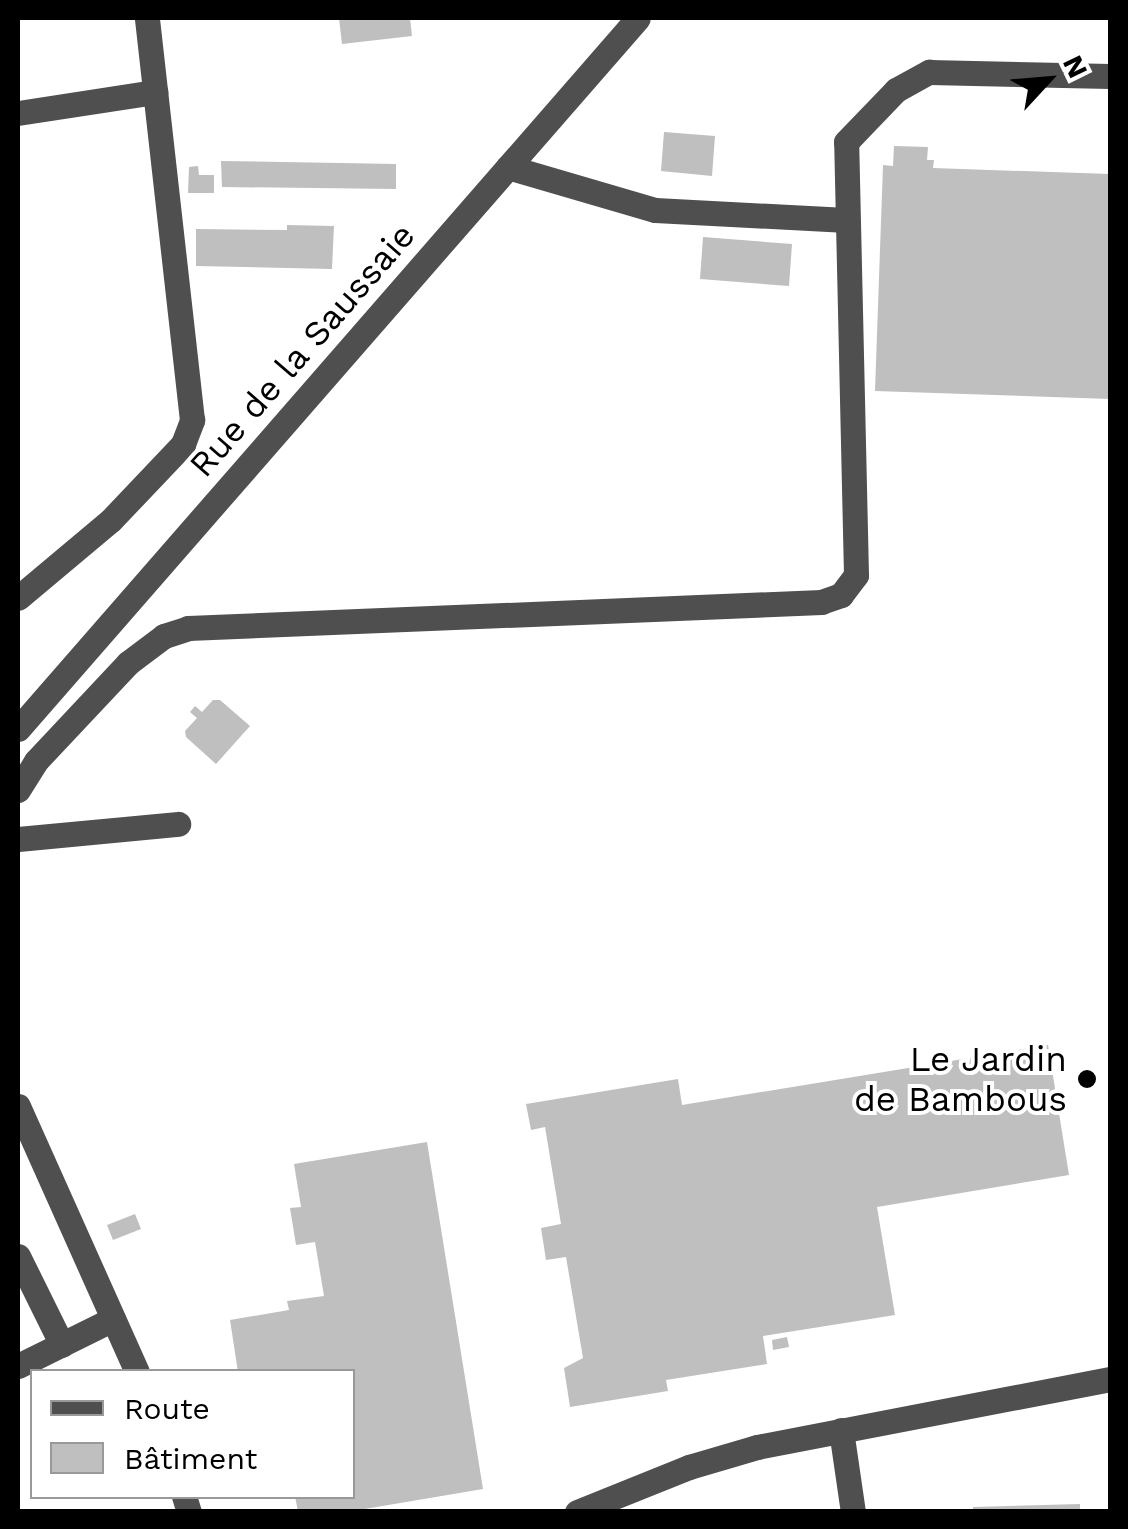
<!DOCTYPE html>
<html>
<head>
<meta charset="utf-8">
<style>
	body { margin:0 }
	#map { position:relative; width:1128px; height:1529px; overflow:hidden; background:#fff; font-family:"Work Sans",sans-serif }
	div>[style] { position:absolute }
	.building>* { inset:0; background:#bfbfbf }
	.minor>* { height:25px; margin:-12.5px; padding:0 12.5px; transform-origin:12.5px; border-radius:12.5px; background:#4f4f4f }
	.dots>* { width:28px; height:28px; translate:-50% -50%; box-sizing:border-box; border:5px solid #fff; border-radius:50% }
	span { translate:-50% -50%; white-space:nowrap; text-align:center; line-height:1.15; -webkit-text-stroke:8px #fff; paint-order:stroke }
	.street-label { font-size:35px; color:#000 }
	.poi-label { font-size:35px; color:#000 }
	.right { translate:-100% -50%; text-align:right }
	.frame { position:absolute; inset:0; border:20px solid #000; pointer-events:none }
	.legend { position:absolute; left:30px; top:1369px; width:325px; height:130px; box-sizing:border-box; background:#fff; border:2px solid #999; margin:0; padding:12px 18px; list-style:none; font-size:30px; color:#000 }
	.legend li { display:flex; align-items:center; gap:20px; height:50px }
	.legend b { width:50px; border:2px solid #999 }
	.north { position:absolute; left:998px; top:30px; width:100px; height:100px; -webkit-text-stroke:8px #fff; paint-order:stroke; rotate:64deg; font-size:28px; font-weight:700; line-height:40px; text-align:center; color:#000 }
	.north::after { content:''; display:block; margin:auto; width:35px; height:45px; background:#000; clip-path:polygon(50% 0,100% 100%,50% 72%,0 100%) }
</style>
</head>
<body>
<div id="map">
	<div class="building">
		<div style="clip-path:polygon(339px 18px,410px 18px,412px 36px,342px 44px)"></div>
		<div style="clip-path:polygon(664px 132px,715px 136px,712px 176px,661px 171px)"></div>
		<div style="clip-path:polygon(894px 146px,928px 147px,927px 160px,934px 160px,933px 168px,1110px 174px,1110px 399px,875px 391px,883px 165px,893px 166px)"></div>
		<div style="clip-path:polygon(221px 161px,396px 164px,396px 189px,222px 187px)"></div>
		<div style="clip-path:polygon(198px 166px,199px 175px,214px 175px,214px 193px,188px 193px,189px 167px)"></div>
		<div style="clip-path:polygon(287px 225px,334px 226px,332px 269px,196px 266px,196px 229px,287px 230px)"></div>
		<div style="clip-path:polygon(703px 237px,792px 244px,789px 286px,700px 279px)"></div>
		<div style="clip-path:polygon(213px 700px,220px 700px,250px 726px,216px 764px,186px 737px,185px 731px,197px 718px,190px 712px,195px 706px,202px 712px)"></div>
		<div style="clip-path:polygon(1048px 1045px,1069px 1175px,877px 1207px,895px 1315px,763px 1336px,767px 1364px,666px 1380px,668px 1391px,570px 1407px,564px 1368px,583px 1358px,566px 1257px,546px 1260px,541px 1228px,561px 1224px,545px 1127px,531px 1130px,526px 1104px,678px 1079px,682px 1105px)"></div>
		<div style="clip-path:polygon(427px 1142px,483px 1489px,347px 1512px,298px 1512px,295px 1496px,352px 1496px,352px 1372px,238px 1372px,230px 1320px,289px 1310px,287px 1301px,324px 1296px,315px 1242px,296px 1245px,290px 1208px,301px 1207px,294px 1164px)"></div>
		<div style="clip-path:polygon(135px 1214px,141px 1229px,113px 1240px,107px 1225px)"></div>
		<div style="clip-path:polygon(787px 1337px,789px 1347px,773px 1350px,772px 1340px)"></div>
		<div style="clip-path:polygon(1080px 1504px,1080px 1512px,973px 1512px,973px 1507px)"></div>
	</div>
	<div class="minor">
		<div style="left:18px;top:113px;width:139px;rotate:-8.7deg"></div>
		<div style="left:508px;top:167px;width:153px;rotate:16.3deg"></div>
		<div style="left:655px;top:210px;width:192px;rotate:3deg"></div>
		<div style="left:18px;top:598px;width:121px;rotate:-40deg"></div>
		<div style="left:111px;top:520px;width:105px;rotate:-46.5deg"></div>
		<div style="left:183px;top:444px;width:26px;rotate:-69deg"></div>
		<div style="left:192px;top:420px;width:405px;rotate:-96.4deg"></div>
		<div style="left:18px;top:729px;width:943px;rotate:-48.91deg"></div>
		<div style="left:18px;top:790px;width:34px;rotate:-58deg"></div>
		<div style="left:36px;top:761px;width:134px;rotate:-46.8deg"></div>
		<div style="left:128px;top:663px;width:45px;rotate:-36.9deg"></div>
		<div style="left:164px;top:636px;width:25px;rotate:-18deg"></div>
		<div style="left:188px;top:628px;width:634px;rotate:-2.35deg"></div>
		<div style="left:821px;top:602px;width:21px;rotate:-19deg"></div>
		<div style="left:841px;top:595px;width:25px;rotate:-53deg"></div>
		<div style="left:856px;top:575px;width:433px;rotate:-91.3deg"></div>
		<div style="left:846px;top:142px;width:72px;rotate:-46.1deg"></div>
		<div style="left:896px;top:90px;width:38px;rotate:-29deg"></div>
		<div style="left:929px;top:72px;width:181px;rotate:1.3deg"></div>
		<div style="left:18px;top:839px;width:161px;rotate:-5.4deg"></div>
		<div style="left:18px;top:1106px;width:291px;rotate:65.9deg"></div>
		<div style="left:18px;top:1256px;width:99px;rotate:63.7deg"></div>
		<div style="left:18px;top:1366px;width:106px;rotate:-26.3deg"></div>
		<div style="left:841px;top:1430px;width:83px;rotate:81.7deg"></div>
		<div style="left:184px;top:1496px;width:17px;rotate:73deg"></div>
		<div style="left:577px;top:1512px;width:121px;rotate:-21.9deg"></div>
		<div style="left:689px;top:1467px;width:71px;rotate:-16.4deg"></div>
		<div style="left:757px;top:1447px;width:359px;rotate:-10.9deg"></div>
	</div>
	<div class="dots">
		<div style="left:1087px;top:1079px;background:#000"></div>
	</div>
	<div class="street-label">
		<span style="left:302px;top:350px;rotate:-49deg">Rue de la Saussaie</span>
	</div>
	<div class="poi-label">
		<span class="right" style="left:1067px;top:1079px">Le Jardin<br>de Bambous</span>
	</div>
	<div class="frame"></div>
	<ul class="legend">
	<li><b style="height:12px;background:#4f4f4f"></b>Route</li>
	<li><b style="height:28px;background:#bfbfbf"></b>Bâtiment</li>
	</ul>
	<div class="north">N</div>
</div>
</body>
</html>
